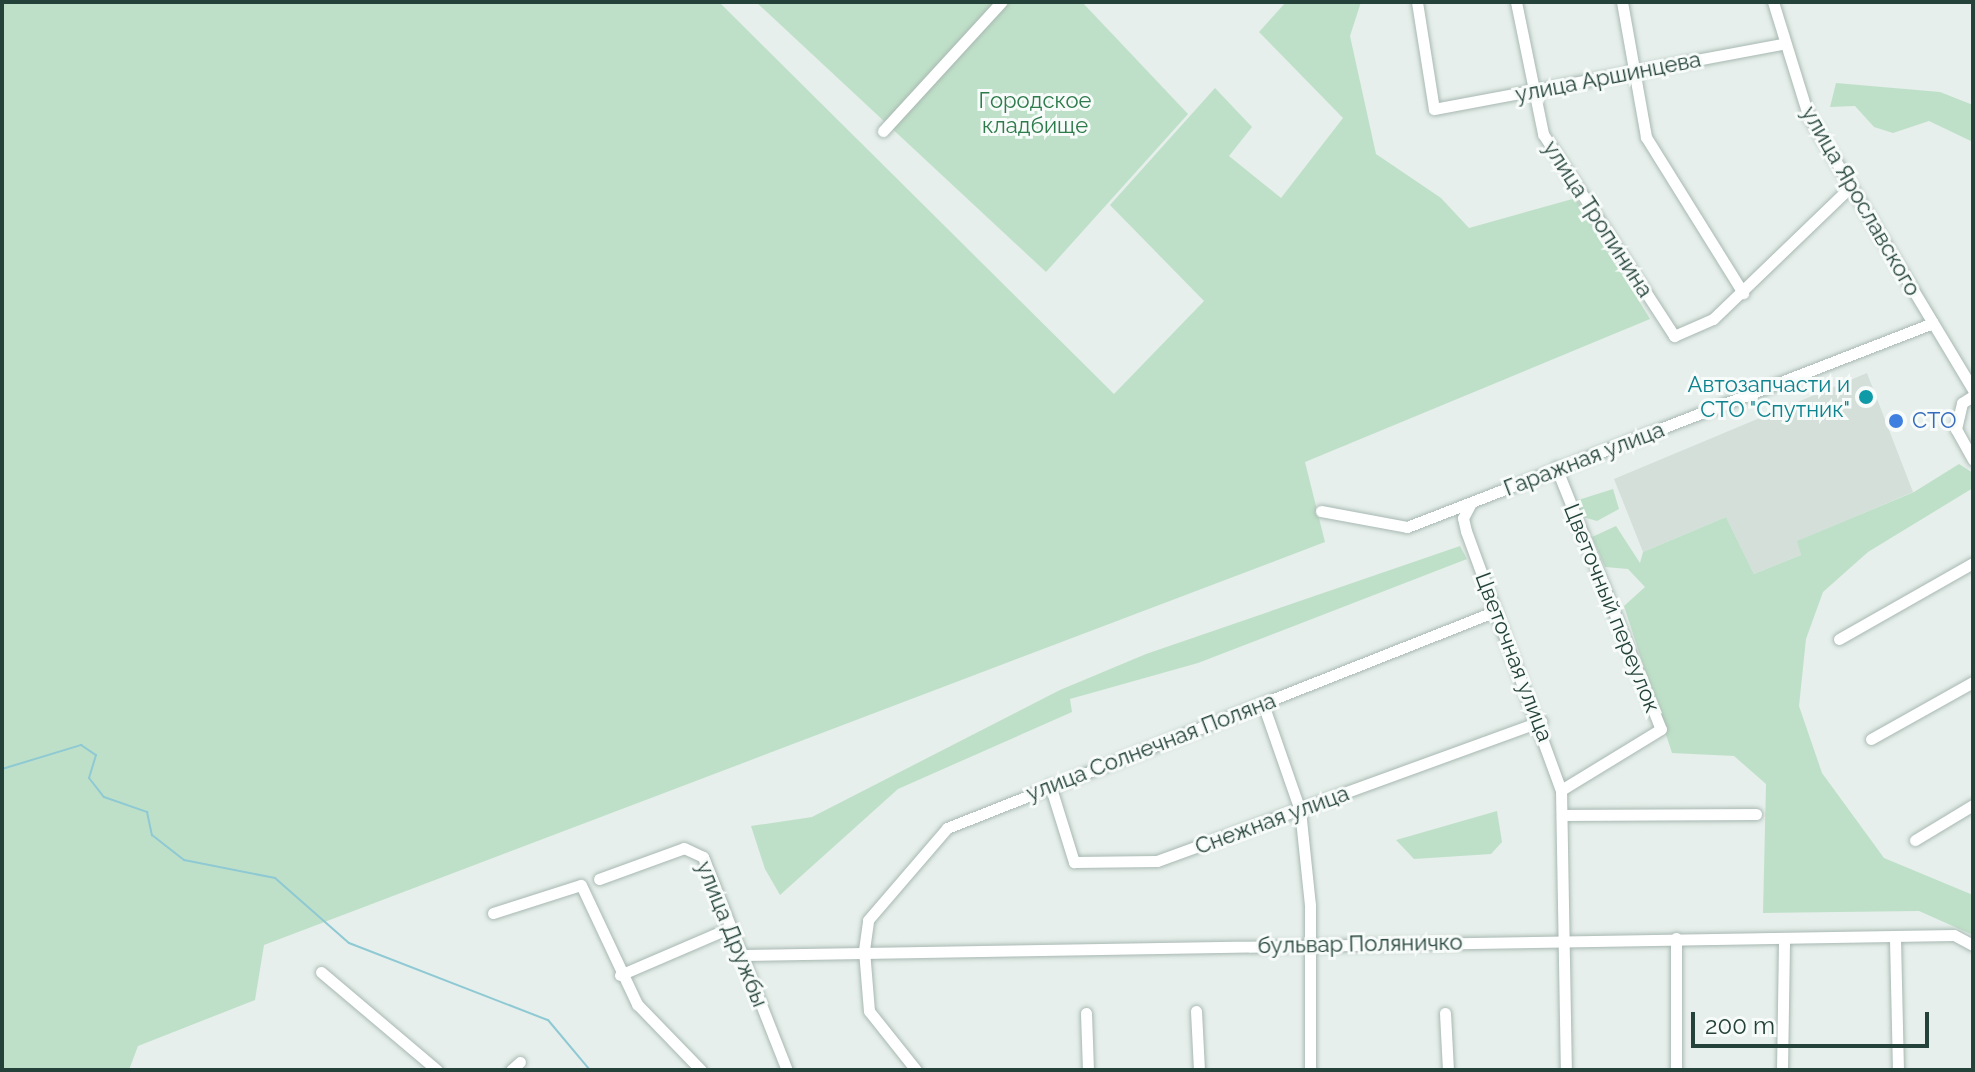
<!DOCTYPE html>
<meta charset="utf-8">
<style>
body{margin:0}
#map{position:relative;width:1975px;height:1072px;overflow:hidden;background:#e6efeb;font-family:Raleway,sans-serif}
div>[style]{position:absolute}
.built>*{inset:0;background:#d4dfda}
.green>*{inset:0;background:#bfe0c8}
.stream>*{height:2px;margin:-1px;padding:0 1px;transform-origin:1px;border-radius:1px;background:#8ec9d4}
.roads{filter:drop-shadow(0 0 2px #a8b8b2) drop-shadow(0 0 2px #a8b8b2)}
.minor>*{height:11px;margin:-5.5px;padding:0 5.5px;transform-origin:5.5px;border-radius:5.5px;background:#fff}
.dots>*{width:22px;height:22px;translate:-50% -50%;box-sizing:border-box;border:4px solid #f7fbf9;border-radius:50%}
span{translate:-50% -50%;white-space:nowrap;text-align:center;line-height:1.15;-webkit-text-stroke:6px #f7fbf9;paint-order:stroke}
.street-label{font-size:22px;color:#24423a}
.park-label{font-size:22px;color:#2d7a4b}
.culture-label{font-size:22px;color:#0d838f}
.right{translate:-100% -50%;text-align:right}
.shop-label{font-size:22px;color:#366cbe}
.left{translate:0 -50%;text-align:left}
.frame{position:absolute;inset:0;border:4px solid #24423a;pointer-events:none}
.scale{position:absolute;left:1691px;top:1012px;width:238px;height:36px;box-sizing:border-box;border:4px solid #24423a;border-top:0;padding-left:10px;font-size:24px;line-height:28px;white-space:nowrap;color:#24423a;-webkit-text-stroke:6px #f7fbf9;paint-order:stroke}
</style>
<div id="map">
<div class="built">
<i style="clip-path:polygon(1867px 373px,1913px 492px,1798px 541px,1801px 555px,1754px 574px,1726px 517px,1643px 552px,1614px 479px)"></i>
</div>
<div class="green">
<i style="clip-path:polygon(2px 2px,719px 2px,1114px 394px,1204px 301px,1110px 205px,1215px 88px,1252px 127px,1229px 156px,1281px 198px,1343px 118px,1259px 32px,1286px 2px,1361px 2px,1350px 36px,1376px 154px,1441px 198px,1469px 228px,1576px 198px,1650px 319px,1305px 462px,1325px 542px,264px 945px,255px 1000px,138px 1046px,129px 1070px,2px 1070px)"></i>
<i style="clip-path:polygon(756px 2px,1082px 2px,1188px 114px,1046px 272px)"></i>
<i style="clip-path:polygon(1836px 83px,1940px 92px,1973px 105px,1973px 142px,1929px 121px,1893px 133px,1874px 127px,1855px 106px,1830px 107px)"></i>
<i style="clip-path:polygon(1959px 464px,1973px 473px,1973px 488px,1868px 552px,1823px 592px,1806px 639px,1799px 706px,1822px 773px,1884px 858px,1973px 895px,1973px 935px,1919px 911px,1763px 913px,1766px 784px,1734px 756px,1672px 753px,1624px 606px,1645px 587px,1628px 569px,1605px 567px,1592px 537px,1616px 526px,1640px 563px,1643px 552px,1726px 517px,1754px 574px,1801px 555px,1797px 541px,1914px 492px)"></i>
<i style="clip-path:polygon(1613px 489px,1619px 509px,1597px 521px,1583px 517px,1575px 501px)"></i>
<i style="clip-path:polygon(1460px 546px,1467px 559px,1198px 663px,1070px 699px,1072px 712px,898px 789px,780px 895px,765px 869px,751px 826px,812px 817px,1060px 690px,1146px 654px)"></i>
<i style="clip-path:polygon(1497px 811px,1502px 842px,1491px 854px,1414px 859px,1396px 840px)"></i>
</div>
<div class="stream">
<i style="left:2px;top:769px;width:83px;rotate:-16.9deg"></i>
<i style="left:81px;top:745px;width:18px;rotate:34deg"></i>
<i style="left:96px;top:755px;width:24px;rotate:107deg"></i>
<i style="left:89px;top:778px;width:24px;rotate:52deg"></i>
<i style="left:104px;top:797px;width:46px;rotate:19.2deg"></i>
<i style="left:147px;top:812px;width:24px;rotate:78deg"></i>
<i style="left:152px;top:835px;width:41px;rotate:38deg"></i>
<i style="left:184px;top:860px;width:93px;rotate:11.2deg"></i>
<i style="left:275px;top:878px;width:98px;rotate:41.3deg"></i>
<i style="left:349px;top:943px;width:213px;rotate:21.2deg"></i>
<i style="left:548px;top:1020px;width:65px;rotate:50deg"></i>
</div>
<div class="roads">
<div class="minor">
<i style="left:1417px;top:2px;width:108px;rotate:81deg"></i>
<i style="left:1434px;top:109px;width:353px;rotate:-10.6deg"></i>
<i style="left:1516px;top:2px;width:135px;rotate:78.4deg"></i>
<i style="left:1543px;top:134px;width:241px;rotate:57deg"></i>
<i style="left:1674px;top:336px;width:43px;rotate:-23.6deg"></i>
<i style="left:1713px;top:319px;width:190px;rotate:-43.9deg"></i>
<i style="left:1622px;top:2px;width:137px;rotate:79.9deg"></i>
<i style="left:1646px;top:137px;width:184px;rotate:58.1deg"></i>
<i style="left:1773px;top:2px;width:118px;rotate:72.8deg"></i>
<i style="left:1808px;top:115px;width:321px;rotate:59deg"></i>
<i style="left:883px;top:131px;width:175px;rotate:-47.5deg"></i>
<i style="left:1973px;top:396px;width:13px;rotate:148deg"></i>
<i style="left:1962px;top:403px;width:27px;rotate:103deg"></i>
<i style="left:1956px;top:429px;width:35px;rotate:61deg"></i>
<i style="left:1556px;top:467px;width:282px;rotate:68.2deg"></i>
<i style="left:1661px;top:729px;width:117px;rotate:148.6deg"></i>
<i style="left:1471px;top:503px;width:17px;rotate:118deg"></i>
<i style="left:1463px;top:518px;width:13px;rotate:77deg"></i>
<i style="left:1466px;top:531px;width:276px;rotate:69.9deg"></i>
<i style="left:1561px;top:790px;width:280px;rotate:89deg"></i>
<i style="left:1321px;top:511px;width:87px;rotate:10.5deg"></i>
<i style="left:1407px;top:527px;width:564px;rotate:-21.2deg"></i>
<i style="left:1839px;top:639px;width:154px;rotate:-29.6deg"></i>
<i style="left:1263px;top:704px;width:112px;rotate:70.8deg"></i>
<i style="left:1300px;top:810px;width:96px;rotate:84deg"></i>
<i style="left:1310px;top:905px;width:165px;rotate:90deg"></i>
<i style="left:1871px;top:739px;width:117px;rotate:-29.2deg"></i>
<i style="left:1050px;top:785px;width:81px;rotate:72.7deg"></i>
<i style="left:1074px;top:862px;width:83px;rotate:-0.7deg"></i>
<i style="left:1157px;top:861px;width:409px;rotate:-20deg"></i>
<i style="left:1563px;top:815px;width:193px;rotate:-0.3deg"></i>
<i style="left:1915px;top:840px;width:68px;rotate:-31.1deg"></i>
<i style="left:599px;top:879px;width:90px;rotate:-20deg"></i>
<i style="left:684px;top:848px;width:21px;rotate:25deg"></i>
<i style="left:703px;top:857px;width:229px;rotate:68.5deg"></i>
<i style="left:493px;top:913px;width:92px;rotate:-17.7deg"></i>
<i style="left:581px;top:885px;width:132px;rotate:64.8deg"></i>
<i style="left:637px;top:1004px;width:92px;rotate:45.9deg"></i>
<i style="left:1676px;top:938px;width:132px;rotate:90deg"></i>
<i style="left:1895px;top:939px;width:131px;rotate:88.7deg"></i>
<i style="left:744px;top:955px;width:1210px;rotate:-0.95deg"></i>
<i style="left:1954px;top:935px;width:21px;rotate:28deg"></i>
<i style="left:321px;top:972px;width:152px;rotate:40.2deg"></i>
<i style="left:620px;top:975px;width:119px;rotate:-23.3deg"></i>
<i style="left:1196px;top:1011px;width:59px;rotate:87.1deg"></i>
<i style="left:1086px;top:1013px;width:57px;rotate:88deg"></i>
<i style="left:1445px;top:1013px;width:57px;rotate:87deg"></i>
<i style="left:511px;top:1070px;width:12px;rotate:-42deg"></i>
<i style="left:916px;top:1070px;width:75px;rotate:-128.5deg"></i>
<i style="left:869px;top:1011px;width:61px;rotate:-94.7deg"></i>
<i style="left:864px;top:950px;width:30px;rotate:-82deg"></i>
<i style="left:868px;top:920px;width:121px;rotate:-49.3deg"></i>
<i style="left:947px;top:828px;width:590px;rotate:-21.57deg"></i>
<i style="left:1782px;top:1070px;width:132px;rotate:-89.1deg"></i>
</div>
</div>
<div class="dots">
<i style="left:1866px;top:397px;background:#0f9aa8"></i>
<i style="left:1896px;top:421px;background:#3f7fe0"></i>
</div>
<div class="street-label">
<span style="left:1608px;top:77px;rotate:-11deg">улица Аршинцева</span>
<span style="left:1861px;top:201px;rotate:60deg">улица Ярославского</span>
<span style="left:1598px;top:219px;rotate:57deg">улица Тропинина</span>
<span style="left:1584px;top:459px;rotate:-21deg">Гаражная улица</span>
<span style="left:1612px;top:608px;rotate:68deg">Цветочный переулок</span>
<span style="left:1514px;top:657px;rotate:69deg">Цветочная улица</span>
<span style="left:1151px;top:747px;rotate:-21deg">улица Солнечная Поляна</span>
<span style="left:1272px;top:820px;rotate:-20deg">Снежная улица</span>
<span style="left:732px;top:934px;rotate:68deg">улица Дружбы</span>
<span style="left:1360px;top:944px;rotate:-1deg">бульвар Поляничко</span>
</div>
<div class="park-label">
<span style="left:1035px;top:113px">Городское<br>кладбище</span>
</div>
<div class="culture-label">
<span class="right" style="left:1850px;top:397px">Автозапчасти и<br>СТО "Спутник"</span>
</div>
<div class="shop-label">
<span class="left" style="left:1912px;top:421px">СТО</span>
</div>
<div class="frame"></div>
<div class="scale">200 m</div>
</div>
